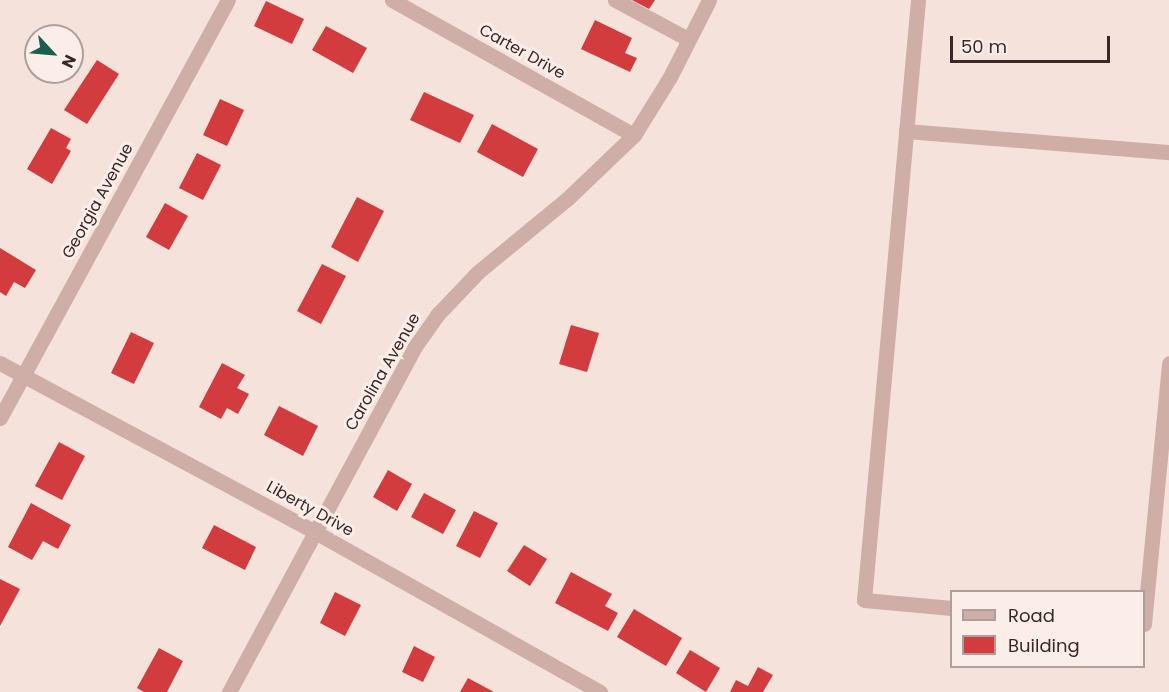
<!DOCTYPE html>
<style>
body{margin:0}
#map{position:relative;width:1169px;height:692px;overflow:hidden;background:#f4e2db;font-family:Poppins,sans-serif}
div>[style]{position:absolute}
.building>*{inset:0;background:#d23c3e}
.minor>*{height:15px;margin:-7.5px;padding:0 7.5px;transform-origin:7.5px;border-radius:7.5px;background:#ceaea6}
span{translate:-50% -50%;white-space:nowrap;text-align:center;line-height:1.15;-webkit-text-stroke:6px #fbeee8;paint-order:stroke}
.street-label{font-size:16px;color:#392827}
.legend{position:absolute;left:950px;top:590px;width:195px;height:78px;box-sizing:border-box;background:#fbeee8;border:2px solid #ad9f9b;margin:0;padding:8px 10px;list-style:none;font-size:18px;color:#392827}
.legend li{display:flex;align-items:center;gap:12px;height:30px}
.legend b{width:30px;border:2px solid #ad9f9b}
.north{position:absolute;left:24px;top:24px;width:60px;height:60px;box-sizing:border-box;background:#fbeee8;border:2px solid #ad9f9b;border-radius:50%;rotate:116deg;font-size:16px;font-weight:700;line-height:24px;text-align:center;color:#392827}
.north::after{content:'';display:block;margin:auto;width:21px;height:27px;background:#195f51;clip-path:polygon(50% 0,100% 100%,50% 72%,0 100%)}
.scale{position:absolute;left:950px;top:36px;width:160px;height:27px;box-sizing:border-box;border:3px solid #392827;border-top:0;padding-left:8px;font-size:18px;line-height:21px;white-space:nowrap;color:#392827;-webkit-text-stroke:4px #fbeee8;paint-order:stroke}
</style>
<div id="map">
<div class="building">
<i style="clip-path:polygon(632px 0,655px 0,649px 9px)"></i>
<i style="clip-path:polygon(266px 1px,304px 19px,292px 44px,254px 26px)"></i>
<i style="clip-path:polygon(595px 20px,632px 38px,625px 53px,637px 58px,630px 72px,581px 49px)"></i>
<i style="clip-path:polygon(326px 26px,367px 48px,353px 73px,312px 50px)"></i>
<i style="clip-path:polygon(97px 60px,119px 74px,87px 124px,64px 110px)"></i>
<i style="clip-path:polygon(424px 92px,474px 115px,460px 143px,410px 120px)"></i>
<i style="clip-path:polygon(220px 99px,244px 110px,227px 146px,203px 135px)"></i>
<i style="clip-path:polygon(492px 124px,538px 149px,523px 177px,477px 152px)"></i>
<i style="clip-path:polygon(51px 128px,71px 139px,66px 148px,71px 151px,52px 184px,27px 169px)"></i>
<i style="clip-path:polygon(197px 153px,221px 165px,203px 200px,179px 188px)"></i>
<i style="clip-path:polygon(357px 197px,384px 211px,358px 262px,331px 247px)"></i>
<i style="clip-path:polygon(165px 203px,188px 216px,169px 250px,146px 237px)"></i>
<i style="clip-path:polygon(0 248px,36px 270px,25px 288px,14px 282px,6px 296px,0 292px)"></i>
<i style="clip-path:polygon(322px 264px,346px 276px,321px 324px,297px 311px)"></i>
<i style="clip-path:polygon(571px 325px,599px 333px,587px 372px,559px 364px)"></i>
<i style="clip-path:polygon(131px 332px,154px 343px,134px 384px,111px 373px)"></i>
<i style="clip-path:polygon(222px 363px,245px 375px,237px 388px,249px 394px,238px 414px,227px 408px,221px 419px,199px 407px)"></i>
<i style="clip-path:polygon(279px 406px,318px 426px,303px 456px,264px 435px)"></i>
<i style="clip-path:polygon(59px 442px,85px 456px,62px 500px,35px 486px)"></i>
<i style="clip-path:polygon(388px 470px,412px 484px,397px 511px,373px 497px)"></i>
<i style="clip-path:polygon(424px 493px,456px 510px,443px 534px,411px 517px)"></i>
<i style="clip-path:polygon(31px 503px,71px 525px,58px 549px,43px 541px,32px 560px,8px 547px)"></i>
<i style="clip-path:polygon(474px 511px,498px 523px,480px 558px,456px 546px)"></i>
<i style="clip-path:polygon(214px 525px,256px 547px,245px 570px,202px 548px)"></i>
<i style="clip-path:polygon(524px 545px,547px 559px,530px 586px,507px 571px)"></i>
<i style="clip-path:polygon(571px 572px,612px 594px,605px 606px,618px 613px,608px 631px,555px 603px)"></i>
<i style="clip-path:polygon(0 579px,20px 589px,0 626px)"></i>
<i style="clip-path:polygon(335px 592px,361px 605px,345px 636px,320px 623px)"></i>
<i style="clip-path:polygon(634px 609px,682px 638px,666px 666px,617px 637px)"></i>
<i style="clip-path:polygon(414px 646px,435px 657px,423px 682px,402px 672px)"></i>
<i style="clip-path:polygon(159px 648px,183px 661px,167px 692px,144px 692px,137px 688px)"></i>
<i style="clip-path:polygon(690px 650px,720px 668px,706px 692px,676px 673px)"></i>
<i style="clip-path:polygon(758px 667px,773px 675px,763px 692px,730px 692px,736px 680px,748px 686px)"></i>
<i style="clip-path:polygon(468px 678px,494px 692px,460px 692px)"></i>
</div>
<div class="minor">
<i style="left:392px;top:0;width:277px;rotate:29.2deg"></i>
<i style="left:615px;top:0;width:83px;rotate:28.1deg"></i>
<i style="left:918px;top:0;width:602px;rotate:95.14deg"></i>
<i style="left:864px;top:600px;width:88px;rotate:5.2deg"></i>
<i style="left:906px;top:131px;width:264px;rotate:4.6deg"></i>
<i style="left:0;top:363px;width:357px;rotate:28.2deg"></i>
<i style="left:315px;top:532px;width:327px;rotate:29.3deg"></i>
<i style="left:0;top:418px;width:476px;rotate:-61.4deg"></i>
<i style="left:1144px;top:624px;width:262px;rotate:-84.5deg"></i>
<i style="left:229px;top:692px;width:391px;rotate:-61.7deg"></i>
<i style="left:414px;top:348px;width:42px;rotate:-54.8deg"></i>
<i style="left:438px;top:314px;width:58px;rotate:-46.4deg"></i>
<i style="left:478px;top:272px;width:115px;rotate:-39.4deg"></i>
<i style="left:567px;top:199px;width:93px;rotate:-43.7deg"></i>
<i style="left:634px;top:135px;width:68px;rotate:-58.2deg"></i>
<i style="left:670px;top:77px;width:86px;rotate:-63.1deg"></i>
</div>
<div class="street-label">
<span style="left:522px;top:52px;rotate:29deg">Carter Drive</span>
<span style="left:98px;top:201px;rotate:-61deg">Georgia Avenue</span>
<span style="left:383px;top:372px;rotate:-60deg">Carolina Avenue</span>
<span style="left:310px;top:509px;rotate:29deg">Liberty Drive</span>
</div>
<ul class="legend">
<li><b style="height:8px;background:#ceaea6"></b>Road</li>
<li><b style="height:16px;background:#d23c3e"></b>Building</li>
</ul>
<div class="north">N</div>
<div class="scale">50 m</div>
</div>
